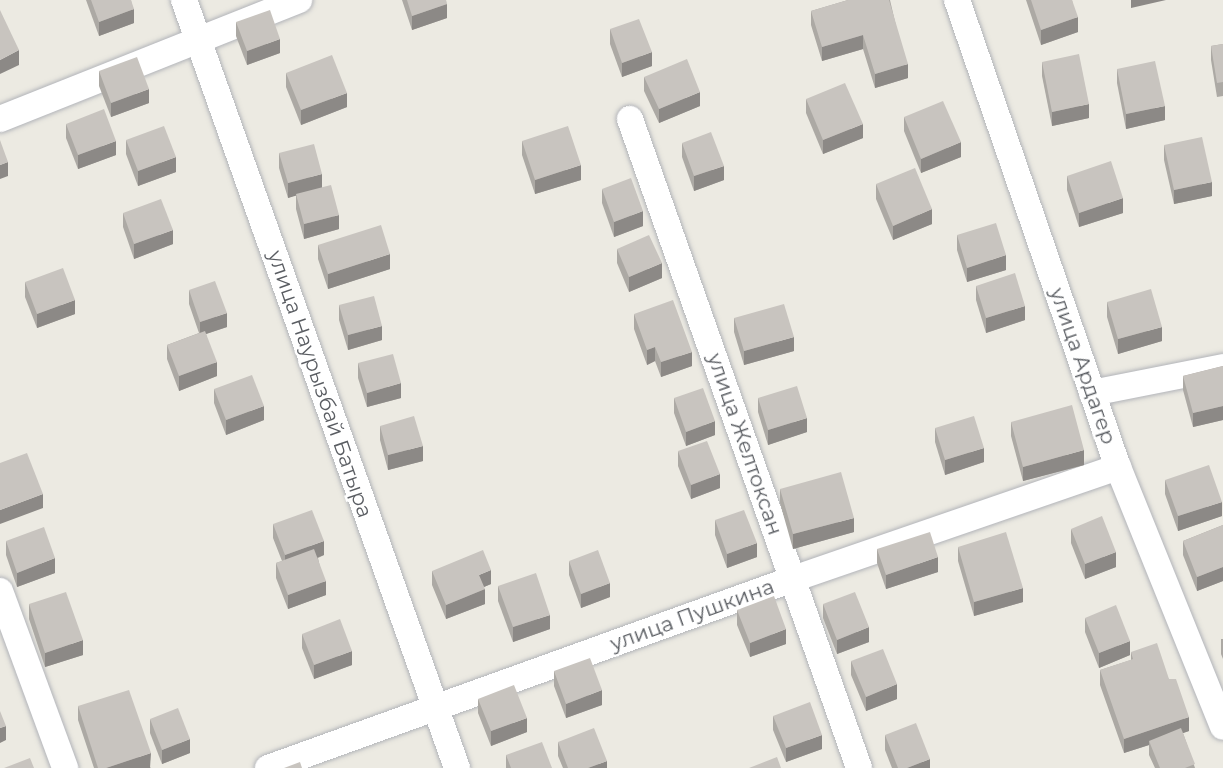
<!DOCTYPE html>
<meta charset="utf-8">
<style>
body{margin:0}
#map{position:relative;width:1223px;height:768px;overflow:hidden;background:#eceae2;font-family:Montserrat,sans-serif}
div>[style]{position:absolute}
.roads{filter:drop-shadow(0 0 2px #b2b4b9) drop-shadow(0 0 2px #b2b4b9)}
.minor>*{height:26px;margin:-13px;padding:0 13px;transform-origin:13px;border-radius:13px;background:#fff}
.wall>*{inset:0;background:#aca9a4}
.shaded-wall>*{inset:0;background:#8c8986}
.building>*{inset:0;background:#c8c4bf}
span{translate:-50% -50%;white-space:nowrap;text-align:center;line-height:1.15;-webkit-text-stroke:5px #fff;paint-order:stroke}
.street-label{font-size:21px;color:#5a5d62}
</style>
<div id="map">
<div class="roads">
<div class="minor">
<i style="left:184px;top:0;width:815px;rotate:70.43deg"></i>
<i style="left:957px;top:0;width:494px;rotate:71deg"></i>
<i style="left:1118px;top:467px;width:280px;rotate:68deg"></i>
<i style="left:0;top:119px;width:322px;rotate:-21.7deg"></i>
<i style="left:630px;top:119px;width:688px;rotate:70.56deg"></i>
<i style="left:1092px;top:393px;width:134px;rotate:-11.2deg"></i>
<i style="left:0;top:591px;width:189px;rotate:69.8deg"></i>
<i style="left:268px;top:768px;width:558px;rotate:-19.8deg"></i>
<i style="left:793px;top:579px;width:344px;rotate:-19deg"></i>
</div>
</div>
<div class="wall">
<i style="clip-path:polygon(86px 0,131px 0,134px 23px,99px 36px)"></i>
<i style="clip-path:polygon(402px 0,446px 0,447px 18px,412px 30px)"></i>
<i style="clip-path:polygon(848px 0,891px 0,890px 0,908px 78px,875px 88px,863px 49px,822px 61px,811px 25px,811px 11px)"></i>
<i style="clip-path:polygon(1026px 0,1072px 0,1078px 32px,1041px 45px)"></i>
<i style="clip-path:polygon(236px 22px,280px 53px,247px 65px,236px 36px)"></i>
<i style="clip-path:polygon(610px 29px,652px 66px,622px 77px,610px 44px)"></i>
<i style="clip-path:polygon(1223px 44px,1223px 96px,1217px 97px,1211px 60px,1211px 46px)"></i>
<i style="clip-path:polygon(1042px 62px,1089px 118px,1052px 126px,1042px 76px)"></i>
<i style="clip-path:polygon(1117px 69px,1165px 120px,1126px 129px,1117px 83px)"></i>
<i style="clip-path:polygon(99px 71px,149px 103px,111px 117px,99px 86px)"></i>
<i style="clip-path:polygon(286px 73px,347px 107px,301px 125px,286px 87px)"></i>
<i style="clip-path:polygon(644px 77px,700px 106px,659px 123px,644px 91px)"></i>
<i style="clip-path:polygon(806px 99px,863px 138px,823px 154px,806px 113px)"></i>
<i style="clip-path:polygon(904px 117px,961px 157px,921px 173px,904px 131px)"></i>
<i style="clip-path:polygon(66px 124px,116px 155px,78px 169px,66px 138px)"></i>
<i style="clip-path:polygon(126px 140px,176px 172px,138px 186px,126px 154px)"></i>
<i style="clip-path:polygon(522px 141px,581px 180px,535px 194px,522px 155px)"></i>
<i style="clip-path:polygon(682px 143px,724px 180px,694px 191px,682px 157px)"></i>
<i style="clip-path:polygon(1164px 145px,1212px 196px,1174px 204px,1164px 160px)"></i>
<i style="clip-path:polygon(279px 153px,322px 187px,339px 229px,304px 239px,296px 209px,296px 195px,288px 198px,279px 168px)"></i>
<i style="clip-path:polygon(1067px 176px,1123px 213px,1079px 227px,1067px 190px)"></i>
<i style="clip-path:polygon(876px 184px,932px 224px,893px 240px,876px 199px)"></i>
<i style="clip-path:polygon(602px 189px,643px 226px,614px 237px,602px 203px)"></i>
<i style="clip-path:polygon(123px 213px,173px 244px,134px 259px,123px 227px)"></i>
<i style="clip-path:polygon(957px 235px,1006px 270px,967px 282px,957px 250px)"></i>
<i style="clip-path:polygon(318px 245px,390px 269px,328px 289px,318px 259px)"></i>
<i style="clip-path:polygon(617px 249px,662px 278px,629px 292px,617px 263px)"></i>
<i style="clip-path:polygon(25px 282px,75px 314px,37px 328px,25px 297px)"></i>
<i style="clip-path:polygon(976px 286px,1025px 320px,986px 333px,976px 300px)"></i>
<i style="clip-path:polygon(189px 290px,227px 327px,206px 334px,217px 376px,179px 391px,167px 359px,167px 345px,199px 333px,189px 304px)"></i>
<i style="clip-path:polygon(1107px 302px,1162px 341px,1118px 354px,1107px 317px)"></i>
<i style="clip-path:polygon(339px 305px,382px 340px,348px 350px,339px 320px)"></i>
<i style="clip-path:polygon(634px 314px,692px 366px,661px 377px,655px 361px,647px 365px,634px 329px)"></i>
<i style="clip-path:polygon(734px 318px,794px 351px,744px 365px,734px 332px)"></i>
<i style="clip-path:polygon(358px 363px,401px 398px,367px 407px,358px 378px)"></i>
<i style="clip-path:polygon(1223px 366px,1223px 420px,1193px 427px,1183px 390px,1183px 376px)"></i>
<i style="clip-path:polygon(214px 389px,264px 420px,226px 435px,214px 403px)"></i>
<i style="clip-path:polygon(674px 398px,715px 435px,686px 446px,674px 413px)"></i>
<i style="clip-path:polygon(758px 398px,807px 432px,768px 445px,758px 412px)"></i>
<i style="clip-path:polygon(1011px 422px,1084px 465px,1023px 481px,1011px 436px)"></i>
<i style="clip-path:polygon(380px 426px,423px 461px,388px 470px,380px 440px)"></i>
<i style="clip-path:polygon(935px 428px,984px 462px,945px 475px,935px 442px)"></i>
<i style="clip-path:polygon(678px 451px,720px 488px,691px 499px,678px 466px)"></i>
<i style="clip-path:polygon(1165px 480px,1222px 516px,1178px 531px,1165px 494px)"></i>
<i style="clip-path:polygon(780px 489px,854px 532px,793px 549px,780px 503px)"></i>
<i style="clip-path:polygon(715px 520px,757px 557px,727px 568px,715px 535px)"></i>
<i style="clip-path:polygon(273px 524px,324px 555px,318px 558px,326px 595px,288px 609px,276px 578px,276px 563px,282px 561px,273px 538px)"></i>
<i style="clip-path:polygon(1223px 525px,1223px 581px,1197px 591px,1183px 555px,1183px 541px)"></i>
<i style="clip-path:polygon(1071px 529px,1116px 567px,1085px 579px,1071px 543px)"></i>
<i style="clip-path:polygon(6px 541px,55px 573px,17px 587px,6px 555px)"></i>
<i style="clip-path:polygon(958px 547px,1023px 602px,974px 616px,958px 561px)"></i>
<i style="clip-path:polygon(877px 549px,938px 572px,886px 589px,877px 563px)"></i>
<i style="clip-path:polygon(569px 561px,610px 597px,581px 608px,569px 575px)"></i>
<i style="clip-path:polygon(432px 571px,491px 584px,484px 587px,485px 604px,446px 619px,432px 585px)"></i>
<i style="clip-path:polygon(498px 586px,550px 629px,513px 642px,498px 601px)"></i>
<i style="clip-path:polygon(29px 604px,83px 655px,45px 667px,29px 619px)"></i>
<i style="clip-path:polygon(823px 604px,869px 642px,837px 654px,823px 618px)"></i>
<i style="clip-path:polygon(737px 610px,786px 644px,750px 657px,737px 625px)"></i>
<i style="clip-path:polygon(1085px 618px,1130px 655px,1099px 668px,1085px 632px)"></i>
<i style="clip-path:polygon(302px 634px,352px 665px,314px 679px,302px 648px)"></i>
<i style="clip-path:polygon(1221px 639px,1223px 639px,1223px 659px,1221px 654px)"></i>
<i style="clip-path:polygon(1131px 652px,1169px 679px,1189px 731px,1183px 733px,1195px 768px,1155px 768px,1149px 755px,1149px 745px,1124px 753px,1100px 685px,1100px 670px,1131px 660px)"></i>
<i style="clip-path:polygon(851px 661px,897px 699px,866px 711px,851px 675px)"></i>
<i style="clip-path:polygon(554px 671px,602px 705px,566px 718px,554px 686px)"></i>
<i style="clip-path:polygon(478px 699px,527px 732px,491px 746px,478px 713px)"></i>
<i style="clip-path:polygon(78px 706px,151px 768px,94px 768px,78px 720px)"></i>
<i style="clip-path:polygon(773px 716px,822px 749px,786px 762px,773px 730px)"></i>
<i style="clip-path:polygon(150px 719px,190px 753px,162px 764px,150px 733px)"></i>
<i style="clip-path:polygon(885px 735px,930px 768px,892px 768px,885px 750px)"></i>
<i style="clip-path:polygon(558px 742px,607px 768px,563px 768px,558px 756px)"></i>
<i style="clip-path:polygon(506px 755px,552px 768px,506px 768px)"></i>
</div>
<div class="shaded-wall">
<i style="clip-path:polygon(1131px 0,1166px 0,1131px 8px)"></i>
<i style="clip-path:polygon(447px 4px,447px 18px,412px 30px,412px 16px)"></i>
<i style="clip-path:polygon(134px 9px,134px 23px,99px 36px,99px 22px)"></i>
<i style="clip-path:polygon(1078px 17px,1078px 32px,1041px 45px,1041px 30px)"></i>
<i style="clip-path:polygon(863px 35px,863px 49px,822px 61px,822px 47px)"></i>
<i style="clip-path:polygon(280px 39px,280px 53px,247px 65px,247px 51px)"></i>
<i style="clip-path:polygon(19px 50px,19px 65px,0 74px,0 60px)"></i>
<i style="clip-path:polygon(652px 52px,652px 66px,622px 77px,622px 63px)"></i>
<i style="clip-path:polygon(908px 64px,908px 78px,875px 88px,875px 74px)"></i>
<i style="clip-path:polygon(149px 89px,149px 103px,111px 117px,111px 103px)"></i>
<i style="clip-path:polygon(700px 92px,700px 106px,659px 123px,659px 109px)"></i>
<i style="clip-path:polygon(347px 93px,347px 107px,301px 125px,301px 110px)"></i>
<i style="clip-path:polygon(1089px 104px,1089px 118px,1052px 126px,1052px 112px)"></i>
<i style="clip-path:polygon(1165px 106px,1165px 120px,1126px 129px,1126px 114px)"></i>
<i style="clip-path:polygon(863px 124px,863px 138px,823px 154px,823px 140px)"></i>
<i style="clip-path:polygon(116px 141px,116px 155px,78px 169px,78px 155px)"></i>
<i style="clip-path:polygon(961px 142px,961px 157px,921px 173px,921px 159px)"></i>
<i style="clip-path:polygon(176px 157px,176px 172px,138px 186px,138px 171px)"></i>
<i style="clip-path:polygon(8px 162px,8px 176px,0 179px,0 165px)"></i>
<i style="clip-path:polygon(581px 165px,581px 180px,535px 194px,535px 180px)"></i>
<i style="clip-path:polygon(724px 166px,724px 180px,694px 191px,694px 176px)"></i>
<i style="clip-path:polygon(322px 174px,322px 188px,288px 198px,288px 183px)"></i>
<i style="clip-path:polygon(1212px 182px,1212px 196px,1174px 204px,1174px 190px)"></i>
<i style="clip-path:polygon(1123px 198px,1123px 213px,1079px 227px,1079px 213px)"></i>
<i style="clip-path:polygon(932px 209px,932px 224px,893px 240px,893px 226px)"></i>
<i style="clip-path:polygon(643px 211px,643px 226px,614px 237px,614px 222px)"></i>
<i style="clip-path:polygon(339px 215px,339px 229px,304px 239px,304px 224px)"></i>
<i style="clip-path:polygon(173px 230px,173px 244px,134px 259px,134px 244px)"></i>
<i style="clip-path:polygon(390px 254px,390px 269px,328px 289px,328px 274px)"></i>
<i style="clip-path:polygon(1006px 255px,1006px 270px,967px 282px,967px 268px)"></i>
<i style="clip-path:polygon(662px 263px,662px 278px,629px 292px,629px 277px)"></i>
<i style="clip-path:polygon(75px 300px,75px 314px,37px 328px,37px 314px)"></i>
<i style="clip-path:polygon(1025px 306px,1025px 320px,986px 333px,986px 318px)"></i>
<i style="clip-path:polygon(227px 313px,227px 327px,200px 336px,200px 322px)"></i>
<i style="clip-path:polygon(382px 326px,382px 340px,348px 350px,348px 335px)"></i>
<i style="clip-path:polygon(1162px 327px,1162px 341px,1118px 354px,1118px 339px)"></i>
<i style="clip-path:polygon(794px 337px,794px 351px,744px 365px,744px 351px)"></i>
<i style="clip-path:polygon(655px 347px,655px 361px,647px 365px,647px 350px)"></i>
<i style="clip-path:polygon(692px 352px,692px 366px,661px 377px,661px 362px)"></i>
<i style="clip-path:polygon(217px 362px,217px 376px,179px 391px,179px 376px)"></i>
<i style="clip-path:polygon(401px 383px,401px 398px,367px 407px,367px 393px)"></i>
<i style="clip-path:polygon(264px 406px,264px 420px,226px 435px,226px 420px)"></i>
<i style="clip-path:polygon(1223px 406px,1223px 420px,1193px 427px,1193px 413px)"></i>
<i style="clip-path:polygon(807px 418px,807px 432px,768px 445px,768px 430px)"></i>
<i style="clip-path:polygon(715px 421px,715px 435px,686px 446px,686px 432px)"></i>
<i style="clip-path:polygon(423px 446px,423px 461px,388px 470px,388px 455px)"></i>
<i style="clip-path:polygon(984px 448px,984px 462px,945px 475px,945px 460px)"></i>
<i style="clip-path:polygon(1084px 450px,1084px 465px,1023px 481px,1023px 467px)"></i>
<i style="clip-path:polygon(720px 474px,720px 488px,691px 499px,691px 485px)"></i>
<i style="clip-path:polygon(43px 494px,43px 508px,0 524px,0 510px)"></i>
<i style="clip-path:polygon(1222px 502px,1222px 516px,1178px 531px,1178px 516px)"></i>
<i style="clip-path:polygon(854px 518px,854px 532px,793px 549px,793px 534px)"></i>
<i style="clip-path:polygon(324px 541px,324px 555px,285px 570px,285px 555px)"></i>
<i style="clip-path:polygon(757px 543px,757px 557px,727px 568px,727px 554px)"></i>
<i style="clip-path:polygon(1116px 552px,1116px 567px,1085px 579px,1085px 564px)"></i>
<i style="clip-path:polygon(938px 557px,938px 572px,886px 589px,886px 575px)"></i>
<i style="clip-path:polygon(55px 558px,55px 573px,17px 587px,17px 573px)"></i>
<i style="clip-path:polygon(1223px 567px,1223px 581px,1197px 591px,1197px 577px)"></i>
<i style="clip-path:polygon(491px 570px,491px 584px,479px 589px,479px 575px)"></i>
<i style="clip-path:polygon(326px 581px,326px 595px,288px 609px,288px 595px)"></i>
<i style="clip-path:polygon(610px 583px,610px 597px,581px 608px,581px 594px)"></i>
<i style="clip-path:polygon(1023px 588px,1023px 602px,974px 616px,974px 602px)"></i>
<i style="clip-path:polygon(485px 589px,485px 604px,446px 619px,446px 605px)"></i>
<i style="clip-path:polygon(550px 615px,550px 629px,513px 642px,513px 627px)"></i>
<i style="clip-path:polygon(869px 627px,869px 642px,837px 654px,837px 640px)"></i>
<i style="clip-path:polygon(786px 629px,786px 644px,750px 657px,750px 643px)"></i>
<i style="clip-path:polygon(83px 640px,83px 655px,45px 667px,45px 653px)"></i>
<i style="clip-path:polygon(1130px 641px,1130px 655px,1099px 668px,1099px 653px)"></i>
<i style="clip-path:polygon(352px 651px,352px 665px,314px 679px,314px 665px)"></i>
<i style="clip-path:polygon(897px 684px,897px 699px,866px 711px,866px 697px)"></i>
<i style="clip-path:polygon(602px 690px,602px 705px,566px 718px,566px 704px)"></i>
<i style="clip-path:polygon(1189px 717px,1189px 731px,1151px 744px,1149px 741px,1149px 745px,1124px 753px,1124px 739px)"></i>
<i style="clip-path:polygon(527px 718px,527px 732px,491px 746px,491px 731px)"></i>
<i style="clip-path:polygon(6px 726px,6px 740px,0 743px,0 728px)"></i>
<i style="clip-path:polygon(822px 735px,822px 749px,786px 762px,786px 748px)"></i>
<i style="clip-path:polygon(190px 739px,190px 753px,162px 764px,162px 750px)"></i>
<i style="clip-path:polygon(151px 753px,150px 768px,106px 768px)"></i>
<i style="clip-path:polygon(930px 759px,930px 768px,907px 768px)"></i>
<i style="clip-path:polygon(607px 761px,607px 768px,588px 768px)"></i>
</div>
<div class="building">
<i style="clip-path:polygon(91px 0,131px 0,134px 9px,99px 22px)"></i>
<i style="clip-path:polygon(407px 0,446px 0,447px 4px,412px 16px)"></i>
<i style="clip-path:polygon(848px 0,889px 0,908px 64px,875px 74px,863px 35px,822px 47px,811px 11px)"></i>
<i style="clip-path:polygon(1031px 0,1072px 0,1078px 17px,1041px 30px)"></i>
<i style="clip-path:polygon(0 10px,19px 50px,0 60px)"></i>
<i style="clip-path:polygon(270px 10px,280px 39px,247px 51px,236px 22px)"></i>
<i style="clip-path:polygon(639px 19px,652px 52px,622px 63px,610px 29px)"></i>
<i style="clip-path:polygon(1223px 44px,1223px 82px,1217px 83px,1211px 46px)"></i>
<i style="clip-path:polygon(1079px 54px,1089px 104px,1052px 112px,1042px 62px)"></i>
<i style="clip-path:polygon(332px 55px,347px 93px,301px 110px,286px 73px)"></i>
<i style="clip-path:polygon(137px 57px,149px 89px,111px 103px,99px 71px)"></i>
<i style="clip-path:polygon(687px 59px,700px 92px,659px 109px,644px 77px)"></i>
<i style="clip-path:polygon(1155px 61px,1165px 106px,1126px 114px,1117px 69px)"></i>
<i style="clip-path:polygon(845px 83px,863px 124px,823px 140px,806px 99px)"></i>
<i style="clip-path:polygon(943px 101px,961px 142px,921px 159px,904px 117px)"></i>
<i style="clip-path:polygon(104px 109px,116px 141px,78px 155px,66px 124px)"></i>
<i style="clip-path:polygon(164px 126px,176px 157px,138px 171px,126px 140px)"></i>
<i style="clip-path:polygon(568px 126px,581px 165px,535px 180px,522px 141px)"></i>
<i style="clip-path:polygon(711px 132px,724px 166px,694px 176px,682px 143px)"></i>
<i style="clip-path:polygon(1202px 137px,1212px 182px,1174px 190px,1164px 145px)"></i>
<i style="clip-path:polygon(0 140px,8px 162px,0 165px)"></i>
<i style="clip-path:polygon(314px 144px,322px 174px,288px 183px,279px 153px)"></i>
<i style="clip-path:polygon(1111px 161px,1123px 198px,1079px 213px,1067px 176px)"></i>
<i style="clip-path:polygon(915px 168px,932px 209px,893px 226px,876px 184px)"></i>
<i style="clip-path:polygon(631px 178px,643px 211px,614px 222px,602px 189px)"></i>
<i style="clip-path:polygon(331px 185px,339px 215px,304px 224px,296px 194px)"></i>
<i style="clip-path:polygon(161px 199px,173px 230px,134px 244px,123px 213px)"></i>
<i style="clip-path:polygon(996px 223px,1006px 255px,967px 268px,957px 235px)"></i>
<i style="clip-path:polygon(381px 225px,390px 254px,328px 274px,318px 245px)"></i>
<i style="clip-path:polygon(649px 235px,662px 263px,629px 277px,617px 249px)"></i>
<i style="clip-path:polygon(63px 268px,75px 300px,37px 314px,25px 282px)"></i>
<i style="clip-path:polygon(1015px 273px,1025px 306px,986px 318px,976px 286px)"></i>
<i style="clip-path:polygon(215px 281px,227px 313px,200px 322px,189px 290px)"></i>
<i style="clip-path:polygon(1151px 289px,1162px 327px,1118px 339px,1107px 302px)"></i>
<i style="clip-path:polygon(374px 296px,382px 326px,348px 335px,339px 305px)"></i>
<i style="clip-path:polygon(673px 300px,692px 352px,661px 362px,655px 347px,647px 350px,634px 314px)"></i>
<i style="clip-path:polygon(784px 304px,794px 337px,744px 351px,734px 318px)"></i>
<i style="clip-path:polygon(205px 331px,217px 362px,179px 376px,167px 345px)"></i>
<i style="clip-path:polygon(393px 354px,401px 383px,367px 393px,358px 363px)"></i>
<i style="clip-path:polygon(1223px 366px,1223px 406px,1193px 413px,1183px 376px)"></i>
<i style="clip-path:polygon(252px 375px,264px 406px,226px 420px,214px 389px)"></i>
<i style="clip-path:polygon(797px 386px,807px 418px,768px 430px,758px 398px)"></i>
<i style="clip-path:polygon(703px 388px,715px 421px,686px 432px,674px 398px)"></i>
<i style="clip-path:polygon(1072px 405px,1084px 450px,1023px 467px,1011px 422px)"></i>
<i style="clip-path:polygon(414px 416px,423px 446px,388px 455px,380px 426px)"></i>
<i style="clip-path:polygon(974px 416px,984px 448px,945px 460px,935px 428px)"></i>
<i style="clip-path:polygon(707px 441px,720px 474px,691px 485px,678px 451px)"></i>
<i style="clip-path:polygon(27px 453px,43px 494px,0 510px,0 463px)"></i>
<i style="clip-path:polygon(1209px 465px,1222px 502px,1178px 516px,1165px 480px)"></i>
<i style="clip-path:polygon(841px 472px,854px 518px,793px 534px,780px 489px)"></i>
<i style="clip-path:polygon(312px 510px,324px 541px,285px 555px,273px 524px)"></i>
<i style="clip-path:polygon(744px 510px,757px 543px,727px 554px,715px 520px)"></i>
<i style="clip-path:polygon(1102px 516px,1116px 552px,1085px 564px,1071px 529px)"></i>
<i style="clip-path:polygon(1223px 525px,1223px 567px,1197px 577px,1183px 541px)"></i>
<i style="clip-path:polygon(44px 527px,55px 558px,17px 573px,6px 541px)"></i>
<i style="clip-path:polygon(930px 532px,938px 557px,886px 575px,877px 549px)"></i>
<i style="clip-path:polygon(1006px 532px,1023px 588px,974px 602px,958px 547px)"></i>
<i style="clip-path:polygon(314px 549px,326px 581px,288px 595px,276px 563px)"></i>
<i style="clip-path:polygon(483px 550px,491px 570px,479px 575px,485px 589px,446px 605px,432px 571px)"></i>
<i style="clip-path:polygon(598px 550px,610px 583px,581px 594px,569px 561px)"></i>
<i style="clip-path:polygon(536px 573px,550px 615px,513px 627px,498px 586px)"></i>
<i style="clip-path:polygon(66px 592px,83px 640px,45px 653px,29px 604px)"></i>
<i style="clip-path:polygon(855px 592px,869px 627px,837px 640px,823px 604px)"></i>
<i style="clip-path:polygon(774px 596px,786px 629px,750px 643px,737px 610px)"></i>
<i style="clip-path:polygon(1116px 605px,1130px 641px,1099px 653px,1085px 618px)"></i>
<i style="clip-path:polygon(340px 619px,352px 651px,314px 665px,302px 634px)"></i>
<i style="clip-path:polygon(1157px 643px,1169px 679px,1176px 679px,1189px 717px,1124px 739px,1100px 670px,1133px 659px,1131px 652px)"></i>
<i style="clip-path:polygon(883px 649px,897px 684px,866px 697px,851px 661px)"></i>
<i style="clip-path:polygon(590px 658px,602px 690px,566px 704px,554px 671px)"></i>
<i style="clip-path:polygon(514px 685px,527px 718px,491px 731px,478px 699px)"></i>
<i style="clip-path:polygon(129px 690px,151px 753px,106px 768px,98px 768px,78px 706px)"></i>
<i style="clip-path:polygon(810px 702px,822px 735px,786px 748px,773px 716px)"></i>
<i style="clip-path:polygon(178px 708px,190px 739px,162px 750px,150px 719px)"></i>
<i style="clip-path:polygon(0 711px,6px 726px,0 728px)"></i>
<i style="clip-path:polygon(916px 723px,930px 759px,907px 768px,898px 768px,885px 735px)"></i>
<i style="clip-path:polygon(594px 728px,607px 761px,588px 768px,568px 768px,558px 742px)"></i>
<i style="clip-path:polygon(1181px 728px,1195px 764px,1185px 768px,1160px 768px,1149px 741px)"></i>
<i style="clip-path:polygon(542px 742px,552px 768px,511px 768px,506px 755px)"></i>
<i style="clip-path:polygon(777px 757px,781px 768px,749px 768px)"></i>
<i style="clip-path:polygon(30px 758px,34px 768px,4px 768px)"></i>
<i style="clip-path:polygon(300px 762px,302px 768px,284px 768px)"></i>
</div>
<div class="street-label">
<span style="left:1083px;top:366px;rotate:71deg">улица Ардагер</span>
<span style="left:320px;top:384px;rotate:71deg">улица Наурызбай Батыра</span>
<span style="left:745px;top:444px;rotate:71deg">улица Желтоксан</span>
<span style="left:692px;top:615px;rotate:-20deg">улица Пушкина</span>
</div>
</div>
